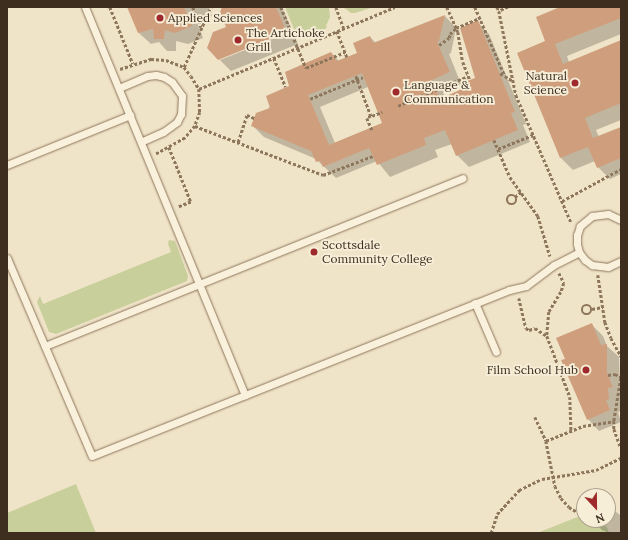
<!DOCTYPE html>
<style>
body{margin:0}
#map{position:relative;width:628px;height:540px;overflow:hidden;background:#f0e4c8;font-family:Lora,serif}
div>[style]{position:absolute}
.green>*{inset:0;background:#c9cf9b}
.shadow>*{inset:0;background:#0003}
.building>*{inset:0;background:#cf9f7d}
.path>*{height:2.5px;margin-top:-1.25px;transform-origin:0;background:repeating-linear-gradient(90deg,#8d765c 0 3px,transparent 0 5px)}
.path>.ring{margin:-1.25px;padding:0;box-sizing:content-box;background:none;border:2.5px solid #8d765c;border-radius:50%}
.roads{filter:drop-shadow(0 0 1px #8d765c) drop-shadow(0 0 1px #8d765c)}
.service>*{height:7px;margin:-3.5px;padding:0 3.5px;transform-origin:3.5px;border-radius:3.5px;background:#faf1dc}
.dots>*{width:11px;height:11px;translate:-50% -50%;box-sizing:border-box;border:2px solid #f7eed8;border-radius:50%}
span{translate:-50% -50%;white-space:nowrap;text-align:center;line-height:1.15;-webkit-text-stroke:3.5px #f7eed8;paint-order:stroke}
.poi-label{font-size:12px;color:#3d2e20}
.left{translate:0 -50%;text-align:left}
.right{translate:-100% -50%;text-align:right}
.frame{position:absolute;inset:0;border:8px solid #3d2e20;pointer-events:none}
.north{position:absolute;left:576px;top:488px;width:40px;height:40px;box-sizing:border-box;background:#f7eed8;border:1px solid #ada18e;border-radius:50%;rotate:158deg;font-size:11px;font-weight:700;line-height:16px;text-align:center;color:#3d2e20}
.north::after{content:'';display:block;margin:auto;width:14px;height:18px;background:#9e2a2b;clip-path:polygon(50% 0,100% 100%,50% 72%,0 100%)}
</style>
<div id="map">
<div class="green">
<i style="clip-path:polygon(285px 7px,329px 7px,330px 17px,326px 26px,327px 28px,298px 39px)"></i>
<i style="clip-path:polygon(343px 7px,374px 7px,355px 13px,351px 13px)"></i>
<i style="clip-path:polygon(169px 240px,175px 241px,188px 276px,187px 281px,56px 334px,49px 332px,37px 302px,40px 296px,43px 304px,171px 252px,168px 244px)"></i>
<i style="clip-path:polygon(76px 484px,96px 533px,7px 533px,7px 513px)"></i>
<i style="clip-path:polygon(580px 516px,584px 518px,584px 520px,589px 520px,607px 527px,609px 533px,537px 533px)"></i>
</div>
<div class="shadow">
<i style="clip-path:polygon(129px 7px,209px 7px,212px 16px,197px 22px,203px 38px,188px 44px,176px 41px,176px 51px,167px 51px,159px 42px,151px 44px,139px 33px)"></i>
<i style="clip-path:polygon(236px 7px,282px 7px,298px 44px,231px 71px,220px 60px,292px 31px,291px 29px,219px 58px,228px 28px)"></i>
<i style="clip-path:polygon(563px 7px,621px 7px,621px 34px,567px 56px,569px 62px,621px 41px,621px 120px,596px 130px,599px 137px,621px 128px,621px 174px,610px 179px,598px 167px,595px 161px,573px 170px,561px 158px,518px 53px,547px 42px)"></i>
<i style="clip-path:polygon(evenodd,445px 16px,456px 28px,451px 53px,449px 54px,461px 84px,443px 92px,445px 98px,466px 89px,477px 78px,477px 22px,489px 34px,526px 124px,523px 125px,530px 142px,469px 167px,457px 155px,452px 144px,435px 150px,438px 157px,390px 177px,377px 161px,336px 178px,316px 159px,264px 137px,252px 125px,290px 86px,331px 53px,339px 61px,358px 53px,370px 37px,376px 43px,445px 16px,368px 87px,383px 123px,335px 143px,320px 107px,368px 87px)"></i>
<i style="clip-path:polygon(591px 324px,603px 336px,607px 346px,619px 357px,621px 411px,618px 412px,621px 422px,599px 431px,588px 419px,566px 359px)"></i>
<i style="clip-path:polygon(608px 505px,621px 516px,621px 533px,609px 533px,602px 530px,592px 520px,608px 520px)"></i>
</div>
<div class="building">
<i style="clip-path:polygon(127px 7px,184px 7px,192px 26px,175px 33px,165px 30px,164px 39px,154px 39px,153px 29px,138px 33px)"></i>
<i style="clip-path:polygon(222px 7px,276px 7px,287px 32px,218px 60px,207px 48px,213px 32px,226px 27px,220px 12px)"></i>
<i style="clip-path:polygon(560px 7px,621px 7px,621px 18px,555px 44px,563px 64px,621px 40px,621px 103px,585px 118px,593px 138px,621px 127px,621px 158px,597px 168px,588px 147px,560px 158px,517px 53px,545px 41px,536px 17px)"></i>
<i style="clip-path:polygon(evenodd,445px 15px,439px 41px,437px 42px,450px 72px,432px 80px,440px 99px,464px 88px,462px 83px,475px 78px,460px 28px,478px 20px,515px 112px,511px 113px,518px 130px,456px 156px,445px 130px,424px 138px,426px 145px,377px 165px,369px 148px,323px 167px,320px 161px,316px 162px,311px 151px,251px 126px,256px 113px,270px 108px,266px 96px,289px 86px,285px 72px,331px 52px,337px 61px,357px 53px,353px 43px,370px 36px,373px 43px,445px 15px,362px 73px,382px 123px,329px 145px,308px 95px,362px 73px)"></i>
<i style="clip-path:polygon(592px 323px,601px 345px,607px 344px,607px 373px,613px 387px,608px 388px,609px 399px,606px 400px,610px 410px,587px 420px,561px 360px,565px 359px,556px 338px)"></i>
</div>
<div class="path">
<i style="left:110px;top:7px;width:61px;rotate:68deg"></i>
<i style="left:193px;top:7px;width:22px;rotate:68deg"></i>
<i style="left:281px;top:7px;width:66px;rotate:67.7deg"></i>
<i style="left:306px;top:68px;width:42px;rotate:-22.3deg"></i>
<i style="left:336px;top:7px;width:23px;rotate:70deg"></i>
<i style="left:447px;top:7px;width:27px;rotate:66deg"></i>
<i style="left:458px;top:32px;width:30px;rotate:81deg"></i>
<i style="left:463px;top:62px;width:19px;rotate:69deg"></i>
<i style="left:475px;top:7px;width:75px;rotate:66.5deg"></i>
<i style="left:505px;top:76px;width:9px;rotate:32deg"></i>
<i style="left:497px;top:7px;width:4px;rotate:63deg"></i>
<i style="left:508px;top:7px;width:10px;rotate:156deg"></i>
<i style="left:499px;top:11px;width:86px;rotate:78.6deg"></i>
<i style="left:516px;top:95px;width:138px;rotate:66.6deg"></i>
<i style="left:337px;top:31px;width:28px;rotate:69deg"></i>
<i style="left:439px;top:45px;width:12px;rotate:-35deg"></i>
<i style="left:449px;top:38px;width:4px;rotate:-76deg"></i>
<i style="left:450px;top:34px;width:8px;rotate:-45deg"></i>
<i style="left:456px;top:28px;width:26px;rotate:-23deg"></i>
<i style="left:274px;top:58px;width:31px;rotate:68deg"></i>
<i style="left:184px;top:67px;width:66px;rotate:-65.8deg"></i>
<i style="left:120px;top:69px;width:33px;rotate:-18deg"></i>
<i style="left:151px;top:59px;width:15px;rotate:4deg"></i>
<i style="left:166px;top:60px;width:19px;rotate:21deg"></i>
<i style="left:184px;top:67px;width:11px;rotate:52deg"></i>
<i style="left:191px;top:76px;width:15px;rotate:58deg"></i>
<i style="left:199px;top:89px;width:23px;rotate:88deg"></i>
<i style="left:200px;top:112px;width:15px;rotate:110deg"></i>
<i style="left:195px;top:126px;width:16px;rotate:130deg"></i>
<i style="left:185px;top:138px;width:33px;rotate:151deg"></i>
<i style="left:500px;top:75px;width:4px;rotate:-34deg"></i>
<i style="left:356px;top:76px;width:43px;rotate:69.4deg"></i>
<i style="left:371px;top:116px;width:4px;rotate:153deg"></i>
<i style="left:367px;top:118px;width:13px;rotate:67deg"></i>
<i style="left:199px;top:89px;width:212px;rotate:-22.7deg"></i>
<i style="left:310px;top:99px;width:57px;rotate:-22.5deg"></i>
<i style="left:398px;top:106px;width:76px;rotate:-23.2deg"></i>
<i style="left:372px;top:116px;width:11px;rotate:-22deg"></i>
<i style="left:195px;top:126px;width:137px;rotate:20.9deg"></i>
<i style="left:323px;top:175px;width:53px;rotate:-20.8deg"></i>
<i style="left:494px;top:140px;width:40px;rotate:66.6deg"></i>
<i style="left:510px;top:177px;width:48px;rotate:54.3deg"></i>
<i style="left:538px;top:216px;width:42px;rotate:73.3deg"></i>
<i style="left:238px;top:142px;width:28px;rotate:-72deg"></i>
<i style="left:247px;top:115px;width:8px;rotate:23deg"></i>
<i style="left:169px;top:147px;width:59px;rotate:68.2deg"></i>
<i style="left:191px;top:202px;width:14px;rotate:159deg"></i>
<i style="left:498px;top:149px;width:38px;rotate:-22deg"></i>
<i class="ring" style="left:507.5px;top:195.5px;width:6.5px;height:6.5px"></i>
<i style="left:515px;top:197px;width:8px;rotate:-40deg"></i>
<i style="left:562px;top:201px;width:67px;rotate:-28.5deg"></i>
<i style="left:559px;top:273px;width:11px;rotate:63deg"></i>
<i style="left:564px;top:283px;width:9px;rotate:108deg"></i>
<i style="left:561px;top:292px;width:23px;rotate:121deg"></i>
<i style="left:549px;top:312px;width:24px;rotate:95deg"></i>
<i style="left:547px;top:336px;width:65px;rotate:69.3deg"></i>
<i style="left:570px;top:397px;width:33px;rotate:88deg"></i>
<i style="left:598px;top:275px;width:48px;rotate:81.5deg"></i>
<i style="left:605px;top:322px;width:17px;rotate:69deg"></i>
<i style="left:611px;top:338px;width:21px;rotate:61deg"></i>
<i style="left:519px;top:298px;width:31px;rotate:77deg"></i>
<i style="left:526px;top:328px;width:4px;rotate:34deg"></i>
<i style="left:529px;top:330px;width:6px;rotate:-18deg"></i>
<i style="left:535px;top:328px;width:14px;rotate:34deg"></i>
<i class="ring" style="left:582.5px;top:305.5px;width:6.5px;height:6.5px"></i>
<i style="left:592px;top:309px;width:11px;rotate:-10deg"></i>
<i style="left:608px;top:375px;width:7px;rotate:-8deg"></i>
<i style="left:615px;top:374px;width:7px;rotate:27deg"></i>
<i style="left:621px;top:378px;width:44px;rotate:99.2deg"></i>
<i style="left:614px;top:421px;width:8px;rotate:90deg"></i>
<i style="left:614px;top:429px;width:20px;rotate:70deg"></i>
<i style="left:535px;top:417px;width:26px;rotate:65deg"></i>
<i style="left:546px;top:441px;width:46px;rotate:78.7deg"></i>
<i style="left:555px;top:486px;width:13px;rotate:63deg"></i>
<i style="left:561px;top:498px;width:12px;rotate:48deg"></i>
<i style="left:569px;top:507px;width:12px;rotate:31deg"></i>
<i style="left:579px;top:513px;width:13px;rotate:-67deg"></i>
<i style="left:546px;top:441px;width:40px;rotate:-22deg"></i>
<i style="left:583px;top:426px;width:31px;rotate:-9deg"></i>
<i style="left:584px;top:510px;width:5px;rotate:112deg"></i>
<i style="left:582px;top:515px;width:2px;rotate:27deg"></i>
<i style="left:594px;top:520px;width:12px;rotate:20deg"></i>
<i style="left:491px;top:533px;width:20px;rotate:-72deg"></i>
<i style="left:497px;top:514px;width:33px;rotate:-47deg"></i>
<i style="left:519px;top:490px;width:25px;rotate:-26deg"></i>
<i style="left:542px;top:479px;width:55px;rotate:-9.5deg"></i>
<i style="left:596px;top:470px;width:28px;rotate:-26deg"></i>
</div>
<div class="roads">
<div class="service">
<i style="left:85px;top:7px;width:420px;rotate:67.6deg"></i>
<i style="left:119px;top:88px;width:30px;rotate:-23deg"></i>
<i style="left:147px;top:76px;width:9px;rotate:-6deg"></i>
<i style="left:156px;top:75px;width:8px;rotate:14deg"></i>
<i style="left:164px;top:77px;width:9px;rotate:32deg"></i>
<i style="left:172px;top:82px;width:17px;rotate:54deg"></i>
<i style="left:182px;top:96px;width:18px;rotate:93deg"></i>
<i style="left:181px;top:114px;width:9px;rotate:117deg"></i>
<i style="left:177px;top:122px;width:17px;rotate:144deg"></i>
<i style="left:163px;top:132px;width:24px;rotate:156deg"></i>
<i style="left:7px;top:165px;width:133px;rotate:-22.1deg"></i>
<i style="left:621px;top:220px;width:14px;rotate:-155deg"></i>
<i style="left:608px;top:214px;width:16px;rotate:173deg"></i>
<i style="left:592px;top:216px;width:16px;rotate:140deg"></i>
<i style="left:580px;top:226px;width:9px;rotate:108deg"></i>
<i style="left:577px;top:235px;width:9px;rotate:90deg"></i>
<i style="left:577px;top:244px;width:8px;rotate:76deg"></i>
<i style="left:579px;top:252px;width:10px;rotate:53deg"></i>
<i style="left:585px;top:260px;width:9px;rotate:36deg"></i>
<i style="left:592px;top:265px;width:16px;rotate:7deg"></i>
<i style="left:608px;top:267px;width:14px;rotate:-25deg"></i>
<i style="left:7px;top:258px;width:215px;rotate:66.8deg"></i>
<i style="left:92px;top:456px;width:449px;rotate:-21.7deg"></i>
<i style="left:509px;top:290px;width:17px;rotate:-13deg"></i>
<i style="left:526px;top:286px;width:35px;rotate:-37deg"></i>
<i style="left:554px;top:265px;width:28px;rotate:-27deg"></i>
<i style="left:475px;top:303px;width:53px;rotate:66.8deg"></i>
<i style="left:45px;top:346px;width:450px;rotate:-21.9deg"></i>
</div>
</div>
<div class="dots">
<i style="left:160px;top:18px;background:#9e2a2b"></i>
<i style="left:238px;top:40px;background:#9e2a2b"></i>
<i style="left:575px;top:83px;background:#9e2a2b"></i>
<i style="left:396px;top:92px;background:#9e2a2b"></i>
<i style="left:314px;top:252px;background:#9e2a2b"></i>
<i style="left:586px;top:370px;background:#9e2a2b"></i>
</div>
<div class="poi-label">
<span class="left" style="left:168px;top:18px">Applied Sciences</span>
<span class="left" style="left:246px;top:40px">The Artichoke<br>Grill</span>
<span class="right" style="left:567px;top:83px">Natural<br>Science</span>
<span class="left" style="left:404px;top:92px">Language &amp;<br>Communication</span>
<span class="left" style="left:322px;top:252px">Scottsdale<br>Community College</span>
<span class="right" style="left:578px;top:370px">Film School Hub</span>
</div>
<div class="frame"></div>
<div class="north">N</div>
</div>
